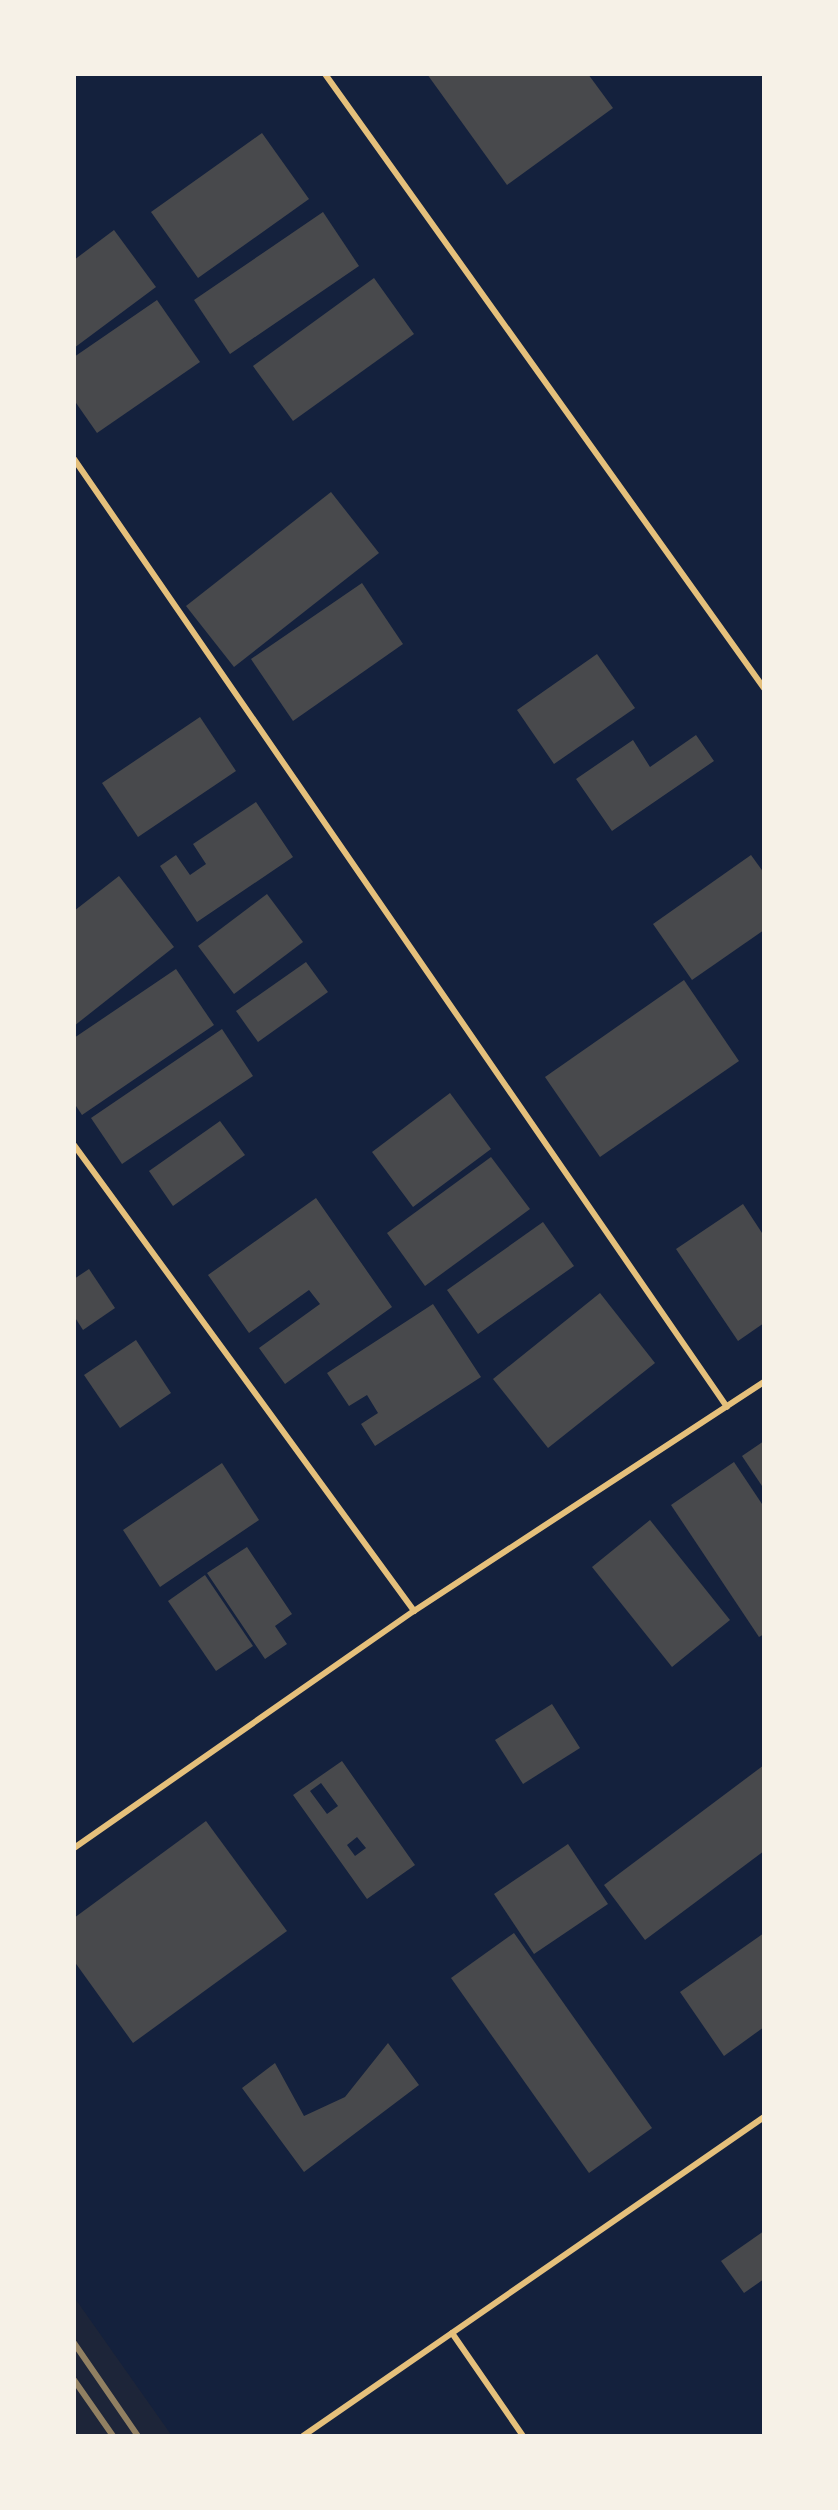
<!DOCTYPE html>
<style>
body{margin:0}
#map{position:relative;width:838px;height:2510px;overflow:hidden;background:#14213d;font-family:"Source Sans 3",sans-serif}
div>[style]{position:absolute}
.green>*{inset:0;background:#1d2539}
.building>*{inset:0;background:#48494c}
.service>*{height:6px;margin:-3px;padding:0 3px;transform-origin:3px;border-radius:3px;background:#e5c07b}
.rail>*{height:6px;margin:-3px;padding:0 3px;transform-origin:3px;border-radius:3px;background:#918062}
span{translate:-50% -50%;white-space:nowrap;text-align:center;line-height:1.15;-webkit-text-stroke:6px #f6f1e7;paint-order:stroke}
.frame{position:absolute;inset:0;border:76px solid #f6f1e7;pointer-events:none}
</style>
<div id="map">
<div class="green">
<i style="clip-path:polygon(74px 2297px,172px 2436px,74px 2436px)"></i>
</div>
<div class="building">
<i style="clip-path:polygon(427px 74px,588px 74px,613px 108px,507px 185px)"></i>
<i style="clip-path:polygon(262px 133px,309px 199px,198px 278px,151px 212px)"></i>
<i style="clip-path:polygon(323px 212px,359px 266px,230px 354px,194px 300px)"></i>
<i style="clip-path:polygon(114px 230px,156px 287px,74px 348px,74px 260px)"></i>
<i style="clip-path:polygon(374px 278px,414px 334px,293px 421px,253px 366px)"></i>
<i style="clip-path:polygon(157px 300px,200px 362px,97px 433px,74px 400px,74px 357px)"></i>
<i style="clip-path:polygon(331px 492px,379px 553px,234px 667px,186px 606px)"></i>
<i style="clip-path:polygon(362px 583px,403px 644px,293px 721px,251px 659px)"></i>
<i style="clip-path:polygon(597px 654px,635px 708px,554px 764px,517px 710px)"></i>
<i style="clip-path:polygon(200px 717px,236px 771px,138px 837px,102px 783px)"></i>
<i style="clip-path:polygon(696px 735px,714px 761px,612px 831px,576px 779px,633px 740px,650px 767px)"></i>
<i style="clip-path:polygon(256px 802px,293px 857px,197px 922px,160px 866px,176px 855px,190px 875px,206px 864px,193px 844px)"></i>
<i style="clip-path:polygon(751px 855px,764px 873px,764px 930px,692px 980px,653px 924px)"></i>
<i style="clip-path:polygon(119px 876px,174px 947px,74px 1026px,74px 911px)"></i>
<i style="clip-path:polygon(267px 894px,303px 942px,234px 994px,198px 946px)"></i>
<i style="clip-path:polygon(306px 962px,328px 992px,258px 1042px,236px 1011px)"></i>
<i style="clip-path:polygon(176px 969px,214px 1025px,82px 1115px,74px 1103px,74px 1038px)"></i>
<i style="clip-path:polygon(684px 980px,739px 1061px,600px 1157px,545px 1077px)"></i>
<i style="clip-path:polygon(222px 1029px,253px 1076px,122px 1164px,91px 1118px)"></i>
<i style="clip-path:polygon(450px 1093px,491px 1149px,413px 1207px,372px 1152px)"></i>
<i style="clip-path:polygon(220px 1121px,245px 1155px,173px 1206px,149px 1171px)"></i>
<i style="clip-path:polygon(491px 1157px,530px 1209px,425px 1286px,387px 1233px)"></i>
<i style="clip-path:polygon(316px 1198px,392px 1307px,285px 1384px,259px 1348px,320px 1304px,309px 1290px,249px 1333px,208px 1275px)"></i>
<i style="clip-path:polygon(743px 1204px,764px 1236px,764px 1323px,738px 1341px,676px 1249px)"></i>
<i style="clip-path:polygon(543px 1222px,574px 1266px,478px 1334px,447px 1290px)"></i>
<i style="clip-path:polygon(89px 1269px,115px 1308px,83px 1330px,74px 1316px,74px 1279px)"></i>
<i style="clip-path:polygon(600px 1293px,655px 1363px,548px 1448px,493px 1379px)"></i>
<i style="clip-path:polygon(433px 1304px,481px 1377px,375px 1446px,361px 1424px,378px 1413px,367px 1395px,349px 1406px,327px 1373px)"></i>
<i style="clip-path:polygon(136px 1340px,171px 1393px,120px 1428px,84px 1375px)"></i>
<i style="clip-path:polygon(764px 1441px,764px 1489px,742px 1456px)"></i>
<i style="clip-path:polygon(734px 1462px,764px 1507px,764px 1634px,759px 1637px,671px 1505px)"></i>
<i style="clip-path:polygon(222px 1463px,259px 1520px,160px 1587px,123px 1530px)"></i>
<i style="clip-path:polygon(650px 1520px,730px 1620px,672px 1667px,592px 1567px)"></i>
<i style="clip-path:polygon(247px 1547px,292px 1614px,275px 1626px,287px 1644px,265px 1659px,207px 1573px)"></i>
<i style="clip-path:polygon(205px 1575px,253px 1646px,216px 1671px,168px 1601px)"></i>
<i style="clip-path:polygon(552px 1704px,580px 1748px,523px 1784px,495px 1740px)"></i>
<i style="clip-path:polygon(evenodd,342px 1761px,415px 1865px,367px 1899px,293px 1795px,342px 1761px,321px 1783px,338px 1806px,327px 1814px,310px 1791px,321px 1783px,342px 1761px,357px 1837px,366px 1848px,355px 1856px,347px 1845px,357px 1837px)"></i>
<i style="clip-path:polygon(764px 1765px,764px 1851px,645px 1940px,604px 1885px)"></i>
<i style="clip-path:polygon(206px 1821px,287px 1931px,133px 2043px,74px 1961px,74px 1918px)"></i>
<i style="clip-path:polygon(568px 1844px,608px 1904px,534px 1954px,494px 1894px)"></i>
<i style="clip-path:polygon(514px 1933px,652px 2128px,589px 2173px,451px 1978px)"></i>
<i style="clip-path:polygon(764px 1933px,764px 2027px,724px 2056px,680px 1992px)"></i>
<i style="clip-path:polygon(388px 2043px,419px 2085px,304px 2172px,242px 2088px,275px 2063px,304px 2116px,345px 2097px)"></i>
<i style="clip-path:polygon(764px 2231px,764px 2279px,744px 2293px,721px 2261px)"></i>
</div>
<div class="service">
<i style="left:325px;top:74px;width:755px;rotate:54.44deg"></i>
<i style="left:74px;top:459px;width:1151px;rotate:55.44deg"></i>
<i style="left:74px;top:1145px;width:577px;rotate:53.88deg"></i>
<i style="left:74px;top:1848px;width:414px;rotate:-34.9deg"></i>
<i style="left:414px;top:1611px;width:418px;rotate:-33.2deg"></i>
<i style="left:452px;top:2333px;width:125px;rotate:55.4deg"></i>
<i style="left:303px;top:2436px;width:561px;rotate:-34.68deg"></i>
</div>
<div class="rail">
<i style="left:74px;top:2343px;width:113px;rotate:55.5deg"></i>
<i style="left:74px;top:2380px;width:68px;rotate:55.1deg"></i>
</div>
<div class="frame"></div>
</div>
